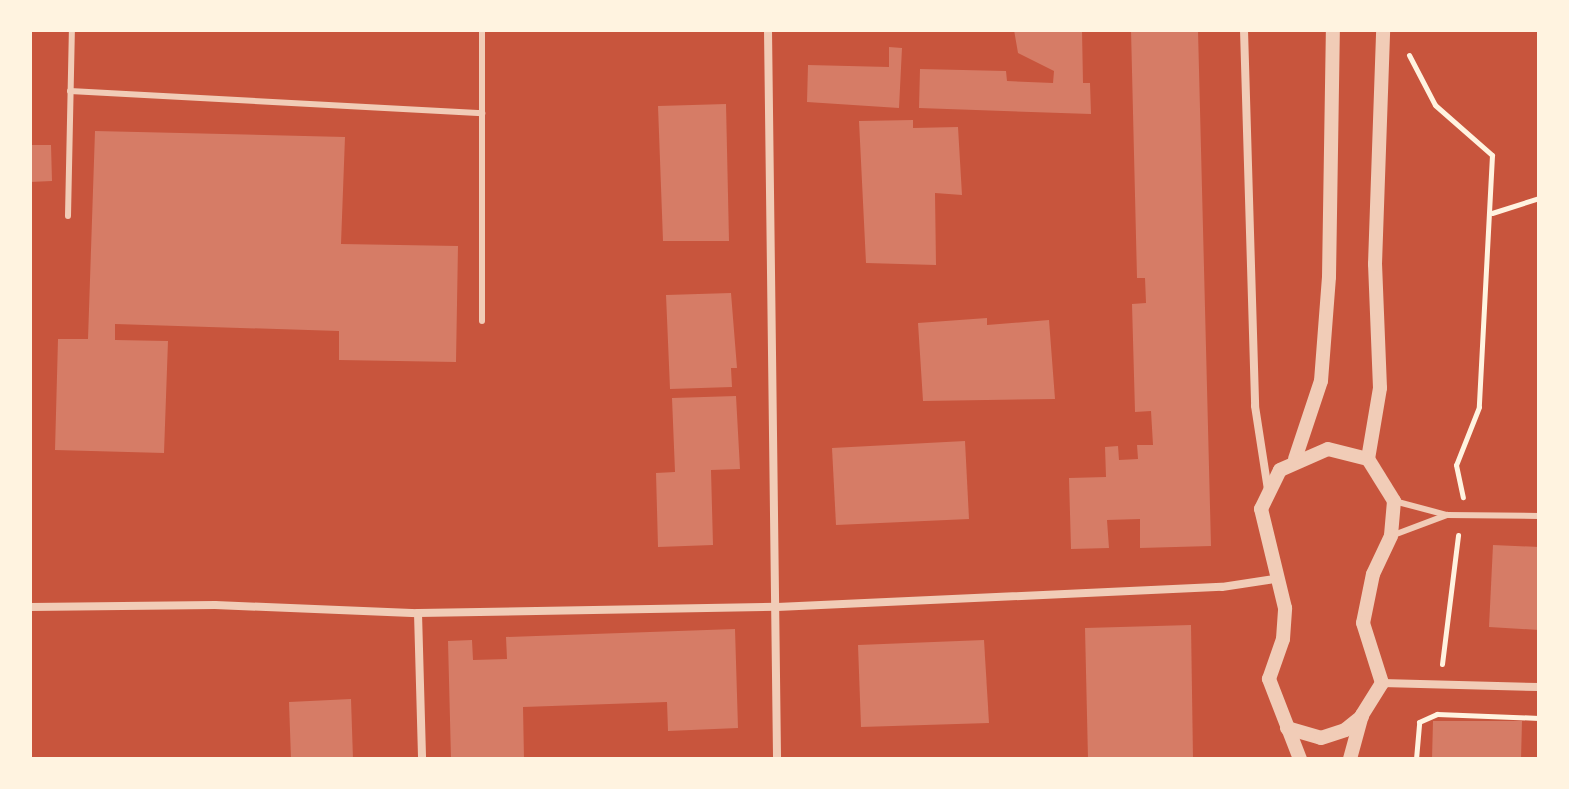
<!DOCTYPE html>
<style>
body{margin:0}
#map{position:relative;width:1569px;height:789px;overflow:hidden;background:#c8553d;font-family:Spectral,serif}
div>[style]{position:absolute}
.building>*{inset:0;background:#d67c66}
.path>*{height:5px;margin:-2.5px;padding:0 2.5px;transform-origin:2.5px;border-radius:2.5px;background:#fff3e0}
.service>*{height:6px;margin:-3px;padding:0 3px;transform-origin:3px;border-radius:3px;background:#f1ccb7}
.minor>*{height:8px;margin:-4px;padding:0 4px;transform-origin:4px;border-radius:4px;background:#f1ccb7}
.tertiary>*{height:14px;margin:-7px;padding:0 7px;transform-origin:7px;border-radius:7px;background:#f1ccb7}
span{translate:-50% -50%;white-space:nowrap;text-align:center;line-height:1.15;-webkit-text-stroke:6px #fff3e0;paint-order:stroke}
.frame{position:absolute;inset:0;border:32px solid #fff3e0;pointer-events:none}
</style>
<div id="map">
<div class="building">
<i style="clip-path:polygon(1014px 30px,1082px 30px,1083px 83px,1090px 83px,1091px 114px,919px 108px,920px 69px,1006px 71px,1007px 81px,1053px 83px,1054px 71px,1018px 53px)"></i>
<i style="clip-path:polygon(1131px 30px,1198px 30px,1211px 546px,1140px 548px,1140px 519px,1107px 520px,1109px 548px,1071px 549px,1069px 478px,1106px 477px,1105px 447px,1118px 446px,1119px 460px,1138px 459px,1137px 445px,1153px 445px,1151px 411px,1135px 412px,1132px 304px,1146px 303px,1145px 278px,1137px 278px)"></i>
<i style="clip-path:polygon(889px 47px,902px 48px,899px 108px,807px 102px,808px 65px,889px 67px)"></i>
<i style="clip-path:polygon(726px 104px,729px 241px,663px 241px,658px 106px)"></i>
<i style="clip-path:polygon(913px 120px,913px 128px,958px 127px,962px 195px,935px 193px,936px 265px,866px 263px,859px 121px)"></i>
<i style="clip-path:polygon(95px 131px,345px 137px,341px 244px,458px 246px,456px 362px,339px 360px,339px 331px,115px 324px,115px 340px,168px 341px,164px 453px,55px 450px,58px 339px,88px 339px)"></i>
<i style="clip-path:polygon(30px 145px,51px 145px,52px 181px,30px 182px)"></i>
<i style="clip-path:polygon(731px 293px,737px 368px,731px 368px,732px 387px,670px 389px,666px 295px)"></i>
<i style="clip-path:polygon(987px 318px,987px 325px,1049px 320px,1055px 399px,923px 401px,918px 323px)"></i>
<i style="clip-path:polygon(736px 396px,740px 469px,711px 470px,713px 545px,658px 547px,656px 473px,675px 472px,672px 398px)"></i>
<i style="clip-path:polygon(965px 441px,969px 519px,836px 525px,832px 448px)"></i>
<i style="clip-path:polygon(1493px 545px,1539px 547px,1539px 630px,1489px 627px)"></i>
<i style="clip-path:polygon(1191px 625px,1193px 759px,1088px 759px,1085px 628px)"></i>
<i style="clip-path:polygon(735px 629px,738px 728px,668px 731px,667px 702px,523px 707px,524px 759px,451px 759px,448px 641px,472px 640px,473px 660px,507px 659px,506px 637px)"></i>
<i style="clip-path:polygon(984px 640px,989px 723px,861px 727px,858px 645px)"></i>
<i style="clip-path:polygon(351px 699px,353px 759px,291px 759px,289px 702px)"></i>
<i style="clip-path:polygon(1433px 721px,1522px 721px,1521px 759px,1432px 759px)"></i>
</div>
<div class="path">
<i style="left:1409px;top:55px;width:56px;rotate:62.5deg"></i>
<i style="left:1435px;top:105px;width:76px;rotate:41.3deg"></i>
<i style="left:1492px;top:155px;width:252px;rotate:93deg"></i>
<i style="left:1479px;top:407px;width:62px;rotate:111.6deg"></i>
<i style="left:1456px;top:465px;width:33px;rotate:78deg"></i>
<i style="left:1492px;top:213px;width:49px;rotate:-17.7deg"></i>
<i style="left:1442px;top:664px;width:130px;rotate:-82.9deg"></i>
<i style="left:1416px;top:759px;width:37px;rotate:-85deg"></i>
<i style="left:1419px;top:722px;width:20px;rotate:-24deg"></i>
<i style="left:1437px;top:714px;width:102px;rotate:2.2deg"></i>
</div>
<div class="service">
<i style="left:482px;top:30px;width:291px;rotate:90deg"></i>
<i style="left:70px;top:91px;width:413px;rotate:3.1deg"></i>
<i style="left:68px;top:216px;width:186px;rotate:-88.8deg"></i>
<i style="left:1394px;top:501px;width:55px;rotate:14.8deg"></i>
<i style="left:1447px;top:515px;width:92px;rotate:0.6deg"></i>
<i style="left:1391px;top:536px;width:60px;rotate:-20.6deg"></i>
</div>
<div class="minor">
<i style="left:768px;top:30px;width:729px;rotate:89.29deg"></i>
<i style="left:1244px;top:30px;width:376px;rotate:88.3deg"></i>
<i style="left:1255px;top:406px;width:85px;rotate:81.2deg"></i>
<i style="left:30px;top:607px;width:185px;rotate:-0.6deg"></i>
<i style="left:215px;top:605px;width:203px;rotate:2.3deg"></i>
<i style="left:418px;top:613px;width:359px;rotate:-1deg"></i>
<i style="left:777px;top:607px;width:445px;rotate:-2.6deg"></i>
<i style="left:1222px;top:587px;width:53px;rotate:-8.7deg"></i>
<i style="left:418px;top:613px;width:146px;rotate:88.4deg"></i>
<i style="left:1382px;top:683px;width:157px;rotate:1.5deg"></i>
</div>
<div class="tertiary">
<i style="left:1295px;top:459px;width:82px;rotate:-71.6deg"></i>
<i style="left:1321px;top:381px;width:104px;rotate:-85.6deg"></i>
<i style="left:1329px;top:277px;width:247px;rotate:-89.1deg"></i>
<i style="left:1368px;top:459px;width:72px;rotate:-80.4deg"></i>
<i style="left:1380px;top:388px;width:124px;rotate:-92.3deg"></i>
<i style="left:1375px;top:264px;width:234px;rotate:-88deg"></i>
<i style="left:1287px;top:728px;width:35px;rotate:16deg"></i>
<i style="left:1321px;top:738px;width:25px;rotate:-18deg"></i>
<i style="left:1345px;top:730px;width:22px;rotate:-39deg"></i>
<i style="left:1300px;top:759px;width:86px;rotate:-111.2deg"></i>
<i style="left:1269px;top:679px;width:42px;rotate:-70.7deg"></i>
<i style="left:1283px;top:639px;width:31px;rotate:-86deg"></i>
<i style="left:1285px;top:608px;width:102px;rotate:-103.6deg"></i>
<i style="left:1261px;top:509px;width:43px;rotate:-64deg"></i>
<i style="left:1280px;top:470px;width:52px;rotate:-23.6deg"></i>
<i style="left:1328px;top:449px;width:41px;rotate:14deg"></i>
<i style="left:1368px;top:459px;width:49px;rotate:58.2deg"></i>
<i style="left:1394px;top:501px;width:35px;rotate:95deg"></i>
<i style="left:1391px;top:536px;width:42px;rotate:115.3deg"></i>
<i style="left:1373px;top:574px;width:50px;rotate:101.5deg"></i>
<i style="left:1363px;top:623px;width:63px;rotate:72.4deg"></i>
<i style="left:1382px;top:683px;width:38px;rotate:122deg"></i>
<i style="left:1362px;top:715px;width:46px;rotate:105.3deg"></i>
</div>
<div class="frame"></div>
</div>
